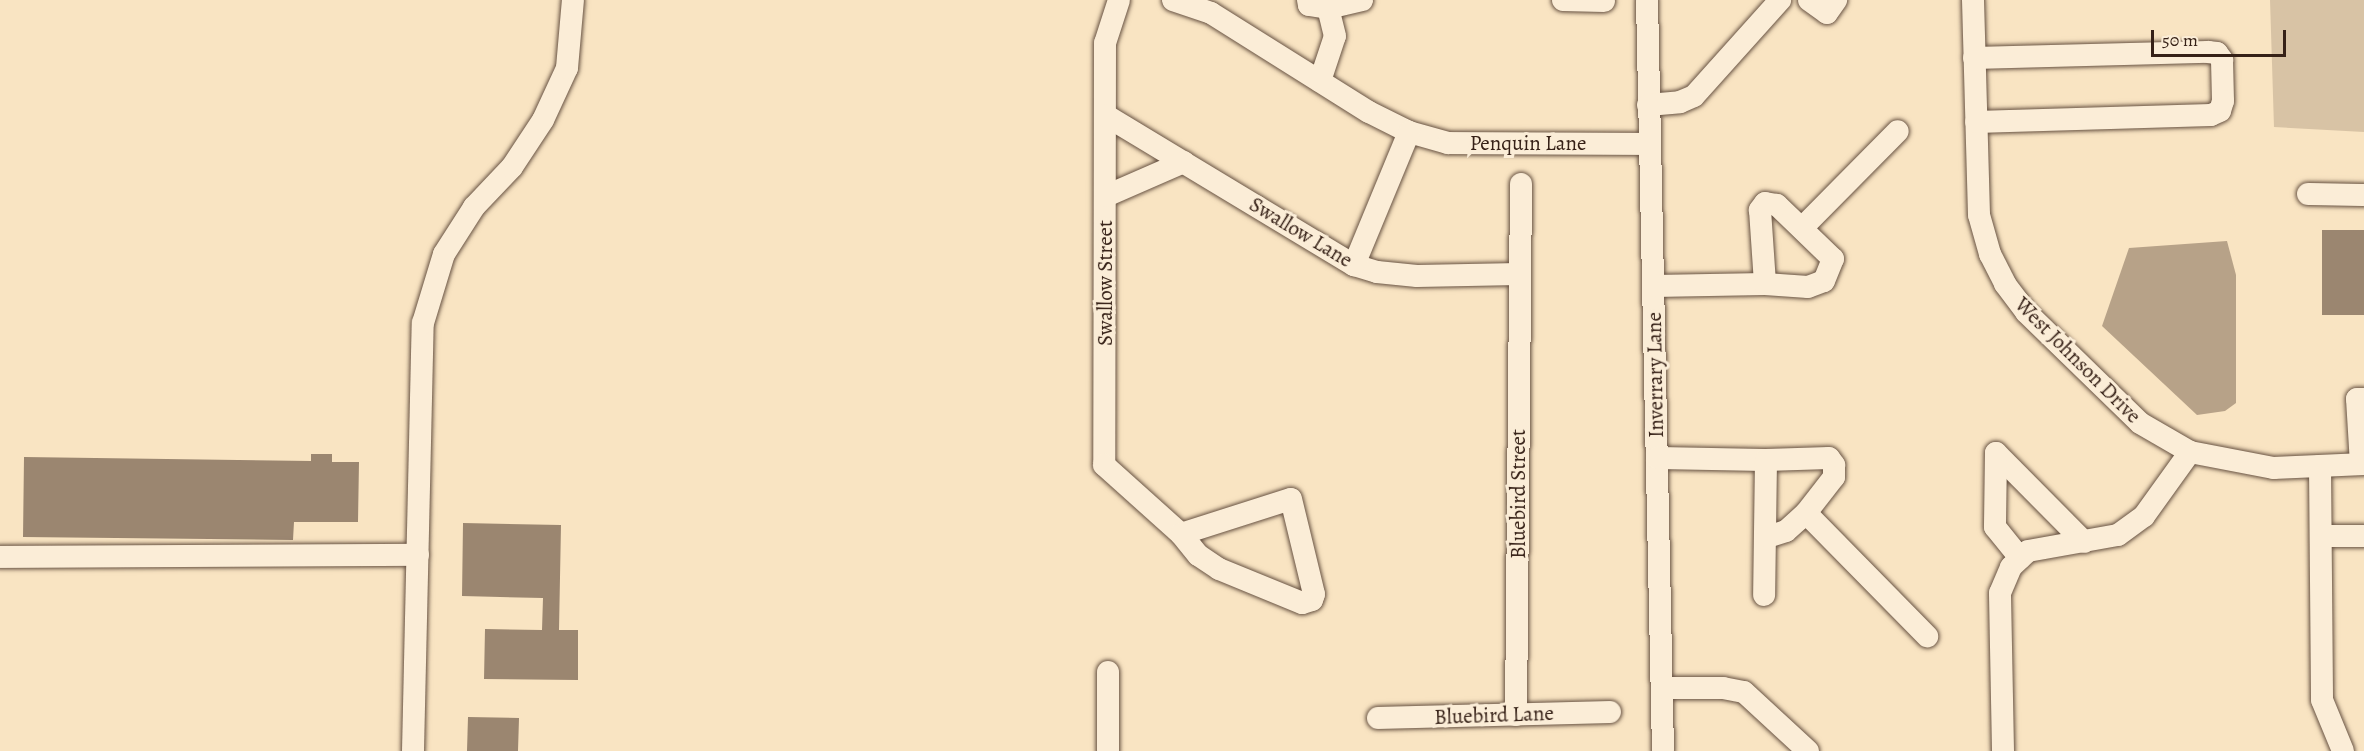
<!DOCTYPE html>
<style>
body{margin:0}
#map{position:relative;width:2364px;height:751px;overflow:hidden;background:#f9e4c2;font-family:Alegreya,serif}
div>[style]{position:absolute}
.green>*{inset:0;background:#d8c3a5}
.water>*{inset:0;background:#b7a288}
.building>*{inset:0;background:#9b8670}
.roads{filter:drop-shadow(0 0 2px #675242) drop-shadow(0 0 2px #675242)}
.minor>*{height:22px;margin:-11px;padding:0 11px;transform-origin:11px;border-radius:11px;background:#fbedd7}
span{translate:-50% -50%;white-space:nowrap;text-align:center;line-height:1.15;-webkit-text-stroke:6px #fbedd7;paint-order:stroke}
.street-label{font-size:21px;color:#362117}
.scale{position:absolute;left:2151px;top:30px;width:135px;height:27px;box-sizing:border-box;border:3px solid #362117;border-top:0;padding-left:8px;font-size:18px;line-height:21px;white-space:nowrap;color:#362117;-webkit-text-stroke:4px #fbedd7;paint-order:stroke}
</style>
<div id="map">
<div class="green">
<i style="clip-path:polygon(2270px 0,2364px 0,2364px 132px,2274px 127px)"></i>
</div>
<div class="water">
<i style="clip-path:polygon(2227px 241px,2236px 275px,2236px 403px,2225px 411px,2197px 415px,2102px 326px,2129px 248px)"></i>
</div>
<div class="building">
<i style="clip-path:polygon(2322px 230px,2364px 230px,2364px 315px,2322px 315px)"></i>
<i style="clip-path:polygon(311px 454px,332px 454px,332px 462px,359px 462px,358px 522px,294px 522px,293px 540px,23px 537px,24px 457px,311px 461px)"></i>
<i style="clip-path:polygon(463px 523px,561px 525px,559px 630px,578px 630px,578px 680px,484px 679px,485px 629px,542px 630px,543px 598px,462px 596px)"></i>
<i style="clip-path:polygon(468px 717px,519px 718px,518px 751px,467px 751px)"></i>
</div>
<div class="roads">
<div class="minor">
<i style="left:1119px;top:0;width:45px;rotate:108deg"></i>
<i style="left:1105px;top:43px;width:422px;rotate:90.1deg"></i>
<i style="left:1104px;top:465px;width:103px;rotate:41.9deg"></i>
<i style="left:1173px;top:0;width:40px;rotate:18.9deg"></i>
<i style="left:1211px;top:13px;width:186px;rotate:32.1deg"></i>
<i style="left:1369px;top:112px;width:45px;rotate:26.6deg"></i>
<i style="left:1409px;top:132px;width:41px;rotate:15.8deg"></i>
<i style="left:1448px;top:143px;width:200px;rotate:0.3deg"></i>
<i style="left:1308px;top:0;width:5px;rotate:79deg"></i>
<i style="left:1309px;top:5px;width:19px;rotate:9deg"></i>
<i style="left:1328px;top:8px;width:35px;rotate:-13deg"></i>
<i style="left:1563px;top:0;width:41px;rotate:1.4deg"></i>
<i style="left:1647px;top:0;width:751px;rotate:88.78deg"></i>
<i style="left:1809px;top:0;width:22px;rotate:36deg"></i>
<i style="left:1827px;top:13px;width:16px;rotate:-55deg"></i>
<i style="left:1973px;top:0;width:215px;rotate:88.4deg"></i>
<i style="left:1979px;top:215px;width:41px;rotate:74.2deg"></i>
<i style="left:1990px;top:254px;width:34px;rotate:63deg"></i>
<i style="left:2005px;top:284px;width:35px;rotate:53deg"></i>
<i style="left:2026px;top:312px;width:159px;rotate:44.2deg"></i>
<i style="left:2140px;top:423px;width:58px;rotate:30.1deg"></i>
<i style="left:2190px;top:452px;width:85px;rotate:10.9deg"></i>
<i style="left:2273px;top:468px;width:91px;rotate:-2.5deg"></i>
<i style="left:1974px;top:58px;width:234px;rotate:-1.5deg"></i>
<i style="left:2208px;top:52px;width:9px;rotate:6deg"></i>
<i style="left:2217px;top:53px;width:9px;rotate:54deg"></i>
<i style="left:2222px;top:60px;width:41px;rotate:88.6deg"></i>
<i style="left:2223px;top:101px;width:10px;rotate:107deg"></i>
<i style="left:2220px;top:111px;width:10px;rotate:156deg"></i>
<i style="left:2211px;top:115px;width:235px;rotate:178.3deg"></i>
<i style="left:1320px;top:81px;width:47px;rotate:-71.6deg"></i>
<i style="left:1335px;top:36px;width:29px;rotate:-104deg"></i>
<i style="left:1648px;top:105px;width:32px;rotate:-5deg"></i>
<i style="left:1680px;top:102px;width:15px;rotate:-23deg"></i>
<i style="left:1694px;top:96px;width:129px;rotate:-48.1deg"></i>
<i style="left:1105px;top:115px;width:291px;rotate:31.1deg"></i>
<i style="left:1354px;top:265px;width:24px;rotate:17deg"></i>
<i style="left:1377px;top:272px;width:40px;rotate:5.7deg"></i>
<i style="left:1417px;top:276px;width:102px;rotate:-1.1deg"></i>
<i style="left:2308px;top:194px;width:56px;rotate:1deg"></i>
<i style="left:1106px;top:196px;width:85px;rotate:-23.6deg"></i>
<i style="left:1802px;top:228px;width:136px;rotate:-45.3deg"></i>
<i style="left:1354px;top:265px;width:144px;rotate:-67.5deg"></i>
<i style="left:1654px;top:286px;width:111px;rotate:-1deg"></i>
<i style="left:1765px;top:284px;width:43px;rotate:4deg"></i>
<i style="left:1808px;top:287px;width:17px;rotate:-21deg"></i>
<i style="left:1824px;top:281px;width:24px;rotate:-68deg"></i>
<i style="left:1833px;top:259px;width:78px;rotate:-136deg"></i>
<i style="left:1777px;top:205px;width:12px;rotate:-171deg"></i>
<i style="left:1765px;top:203px;width:9px;rotate:126deg"></i>
<i style="left:1760px;top:210px;width:74px;rotate:86.1deg"></i>
<i style="left:1996px;top:453px;width:125px;rotate:45.3deg"></i>
<i style="left:1996px;top:453px;width:74px;rotate:90.8deg"></i>
<i style="left:1995px;top:527px;width:40px;rotate:51deg"></i>
<i style="left:1657px;top:458px;width:109px;rotate:1.1deg"></i>
<i style="left:1766px;top:460px;width:135px;rotate:90.8deg"></i>
<i style="left:1766px;top:460px;width:63px;rotate:-1.8deg"></i>
<i style="left:1829px;top:458px;width:9px;rotate:54deg"></i>
<i style="left:1834px;top:465px;width:12px;rotate:90deg"></i>
<i style="left:1834px;top:477px;width:46px;rotate:127.9deg"></i>
<i style="left:1806px;top:513px;width:27px;rotate:138deg"></i>
<i style="left:1786px;top:531px;width:19px;rotate:162deg"></i>
<i style="left:2361px;top:464px;width:65px;rotate:-93.5deg"></i>
<i style="left:2357px;top:399px;width:7px"></i>
<i style="left:2320px;top:466px;width:234px;rotate:89.5deg"></i>
<i style="left:2322px;top:700px;width:55px;rotate:67.6deg"></i>
<i style="left:1291px;top:499px;width:98px;rotate:76.4deg"></i>
<i style="left:1314px;top:594px;width:6px;rotate:108deg"></i>
<i style="left:1312px;top:600px;width:10px;rotate:163deg"></i>
<i style="left:1302px;top:603px;width:90px;rotate:-157.7deg"></i>
<i style="left:1219px;top:569px;width:25px;rotate:-146deg"></i>
<i style="left:1198px;top:555px;width:27px;rotate:-129deg"></i>
<i style="left:1181px;top:534px;width:115px;rotate:-17.7deg"></i>
<i style="left:1806px;top:513px;width:173px;rotate:45.5deg"></i>
<i style="left:2321px;top:536px;width:43px"></i>
<i style="left:0;top:557px;width:418px;rotate:-0.3deg"></i>
<i style="left:1662px;top:688px;width:61px"></i>
<i style="left:1723px;top:688px;width:21px;rotate:11deg"></i>
<i style="left:1744px;top:692px;width:87px;rotate:42.7deg"></i>
<i style="left:1516px;top:715px;width:531px;rotate:-89.46deg"></i>
<i style="left:1378px;top:718px;width:232px;rotate:-1.5deg"></i>
<i style="left:413px;top:751px;width:428px;rotate:-88.7deg"></i>
<i style="left:423px;top:323px;width:72px;rotate:-73.1deg"></i>
<i style="left:444px;top:254px;width:56px;rotate:-57.4deg"></i>
<i style="left:474px;top:207px;width:55px;rotate:-46.5deg"></i>
<i style="left:512px;top:167px;width:56px;rotate:-56.6deg"></i>
<i style="left:543px;top:120px;width:57px;rotate:-65.2deg"></i>
<i style="left:567px;top:68px;width:68px;rotate:-85deg"></i>
<i style="left:1108px;top:751px;width:79px;rotate:-90deg"></i>
<i style="left:2003px;top:751px;width:158px;rotate:-91.1deg"></i>
<i style="left:2000px;top:593px;width:28px;rotate:-67deg"></i>
<i style="left:2011px;top:567px;width:23px;rotate:-43deg"></i>
<i style="left:2028px;top:551px;width:91px;rotate:-10.1deg"></i>
<i style="left:2118px;top:535px;width:32px;rotate:-36deg"></i>
<i style="left:2144px;top:516px;width:79px;rotate:-54.3deg"></i>
</div>
</div>
<div class="street-label">
<span style="left:1528px;top:143px">Penquin Lane</span>
<span style="left:1301px;top:232px;rotate:31deg">Swallow Lane</span>
<span style="left:1105px;top:283px;rotate:-90deg">Swallow Street</span>
<span style="left:2078px;top:360px;rotate:45deg">West Johnson Drive</span>
<span style="left:1655px;top:375px;rotate:-91deg">Inverrary Lane</span>
<span style="left:1518px;top:494px;rotate:-90deg">Bluebird Street</span>
<span style="left:1494px;top:715px;rotate:-2deg">Bluebird Lane</span>
</div>
<div class="scale">50 m</div>
</div>
